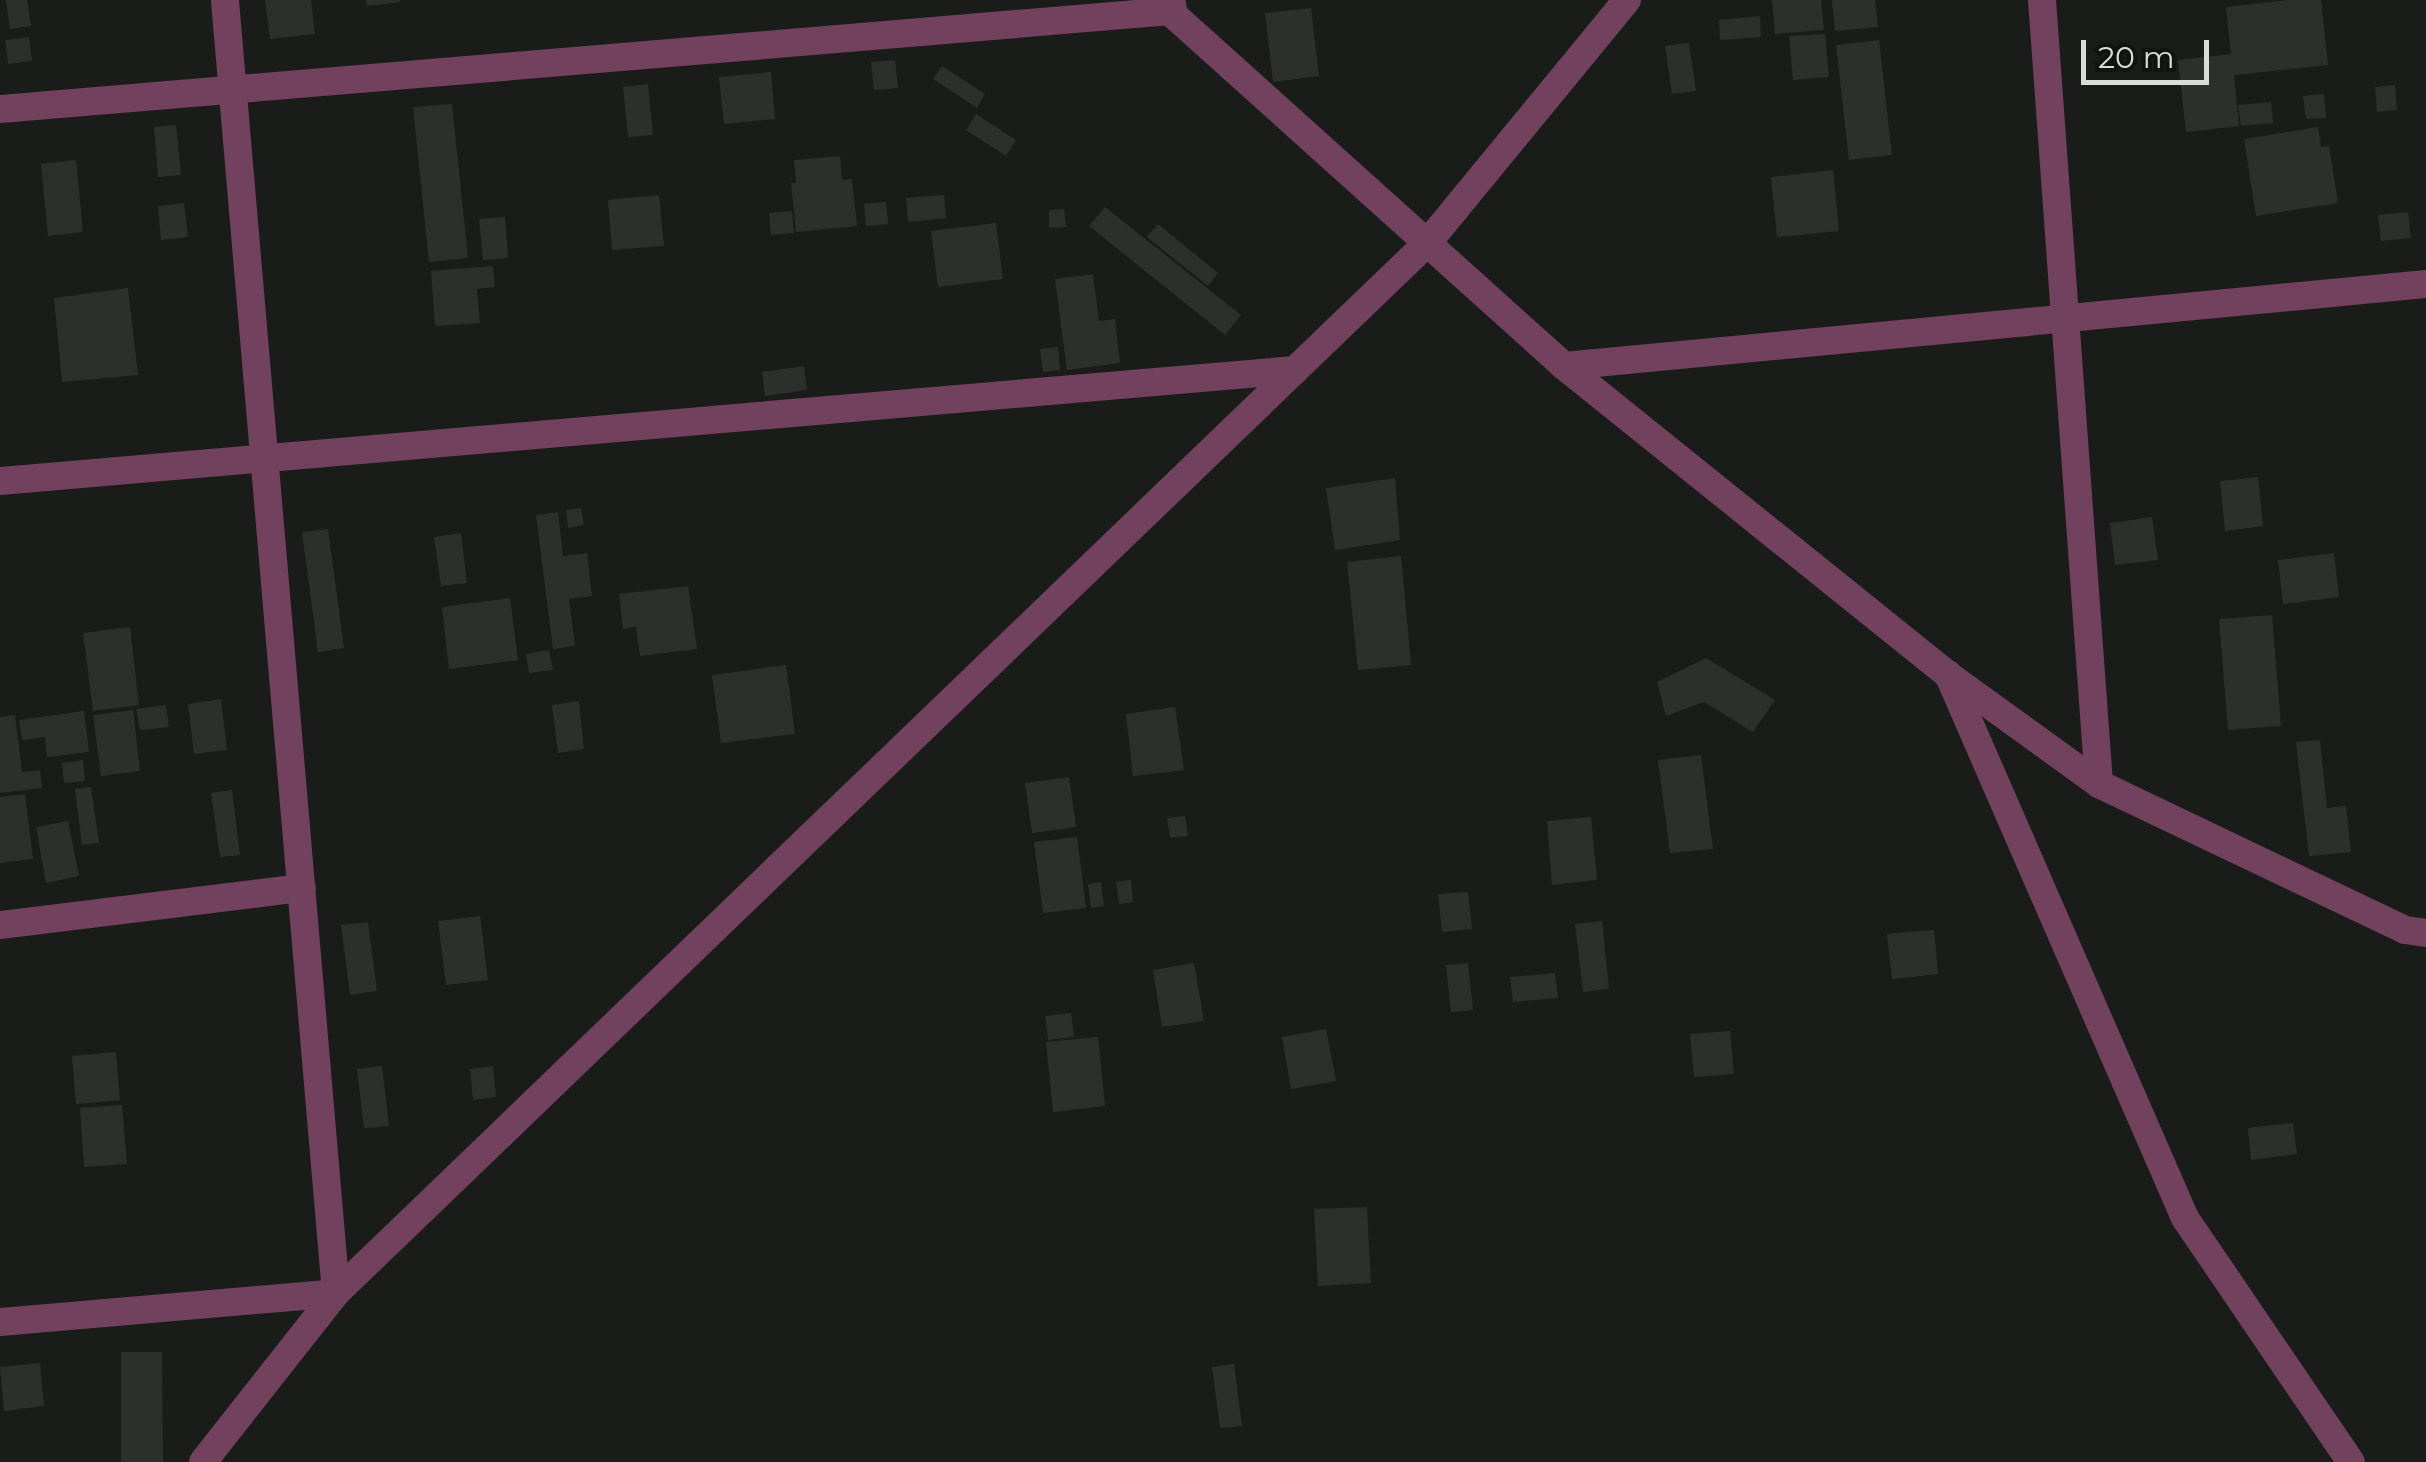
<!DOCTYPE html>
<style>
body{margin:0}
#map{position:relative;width:2426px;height:1462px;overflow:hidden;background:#1a1c1a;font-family:Montserrat,sans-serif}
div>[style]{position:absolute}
.building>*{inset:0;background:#2d2f2d}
.minor>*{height:28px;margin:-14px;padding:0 14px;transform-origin:14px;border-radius:14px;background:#72415d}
span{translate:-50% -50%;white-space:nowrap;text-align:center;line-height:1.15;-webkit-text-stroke:9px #111311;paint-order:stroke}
.scale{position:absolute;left:2081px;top:40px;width:128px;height:45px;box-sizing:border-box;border:5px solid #dadcda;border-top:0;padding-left:12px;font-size:30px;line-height:35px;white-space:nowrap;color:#dadcda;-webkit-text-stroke:8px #111311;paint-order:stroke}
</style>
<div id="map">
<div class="building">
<i style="clip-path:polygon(6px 0,27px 0,31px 26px,10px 29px)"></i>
<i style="clip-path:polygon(265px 0,311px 0,315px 34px,270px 39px)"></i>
<i style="clip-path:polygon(366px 0,400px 0,400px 2px,367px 6px)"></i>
<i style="clip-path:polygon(1772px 0,1821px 0,1824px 30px,1775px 34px)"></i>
<i style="clip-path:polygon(1832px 0,1875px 0,1878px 27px,1835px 31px)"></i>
<i style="clip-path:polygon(2289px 0,2321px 0,2328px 65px,2234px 75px,2239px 126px,2186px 132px,2178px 60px,2231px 54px,2226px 7px)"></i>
<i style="clip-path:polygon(1311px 8px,1319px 76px,1273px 82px,1265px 13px)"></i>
<i style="clip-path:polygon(1760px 16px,1761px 37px,1720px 40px,1719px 20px)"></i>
<i style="clip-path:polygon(1825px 34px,1829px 77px,1793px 80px,1789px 36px)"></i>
<i style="clip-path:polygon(29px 37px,32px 61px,8px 64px,5px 40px)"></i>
<i style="clip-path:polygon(1879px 40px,1892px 155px,1849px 160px,1836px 45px)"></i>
<i style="clip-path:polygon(1689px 43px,1696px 91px,1672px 94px,1665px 46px)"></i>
<i style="clip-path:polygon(895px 60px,898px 88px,874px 90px,871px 62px)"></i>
<i style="clip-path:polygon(942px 66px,985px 94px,977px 108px,933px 79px)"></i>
<i style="clip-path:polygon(771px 72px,775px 119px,724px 124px,719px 77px)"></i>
<i style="clip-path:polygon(648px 84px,653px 135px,628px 137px,623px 87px)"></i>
<i style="clip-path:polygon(2395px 85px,2397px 110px,2377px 112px,2375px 87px)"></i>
<i style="clip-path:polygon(2324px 94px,2326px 118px,2306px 119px,2303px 96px)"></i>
<i style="clip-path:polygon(2271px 102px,2273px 123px,2241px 126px,2238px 105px)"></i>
<i style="clip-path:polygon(452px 104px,468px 258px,429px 262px,413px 107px)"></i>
<i style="clip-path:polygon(976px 114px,1016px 140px,1006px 156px,966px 130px)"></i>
<i style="clip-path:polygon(176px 125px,181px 175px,158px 177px,154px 127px)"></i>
<i style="clip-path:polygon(2318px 127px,2321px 147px,2329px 146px,2338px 203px,2256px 216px,2244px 139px)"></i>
<i style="clip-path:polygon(840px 156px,842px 180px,852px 179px,857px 226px,796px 232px,791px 183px,796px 183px,794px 160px)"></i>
<i style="clip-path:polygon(76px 160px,83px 232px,48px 236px,41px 164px)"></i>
<i style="clip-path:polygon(1833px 170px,1839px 231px,1777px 237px,1771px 177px)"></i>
<i style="clip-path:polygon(659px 195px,664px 246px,612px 250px,608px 200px)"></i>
<i style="clip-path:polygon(944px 195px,946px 218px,908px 222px,906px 198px)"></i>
<i style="clip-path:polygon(886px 202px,888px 224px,866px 226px,864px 204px)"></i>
<i style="clip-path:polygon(184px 203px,188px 237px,161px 240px,158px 206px)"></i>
<i style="clip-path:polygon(1105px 207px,1241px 315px,1225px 335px,1089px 226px)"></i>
<i style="clip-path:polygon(1064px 209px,1066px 227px,1049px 228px,1049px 210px)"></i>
<i style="clip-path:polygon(792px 211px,794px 233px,771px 235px,769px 213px)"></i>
<i style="clip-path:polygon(2408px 212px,2411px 238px,2381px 241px,2378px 215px)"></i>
<i style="clip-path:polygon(505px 217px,508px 258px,483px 260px,479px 219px)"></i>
<i style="clip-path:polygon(996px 223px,1003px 279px,938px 287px,931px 231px)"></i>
<i style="clip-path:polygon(1158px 224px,1218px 273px,1208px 286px,1147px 237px)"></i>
<i style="clip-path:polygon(493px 266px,495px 287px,477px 289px,480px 323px,435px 326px,431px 271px)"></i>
<i style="clip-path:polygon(1093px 274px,1099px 321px,1115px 319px,1120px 363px,1067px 370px,1055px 279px)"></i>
<i style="clip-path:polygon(128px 288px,138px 375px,62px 382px,54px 298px)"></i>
<i style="clip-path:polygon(1058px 347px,1060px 370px,1043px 372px,1040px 349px)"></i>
<i style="clip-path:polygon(804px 366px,807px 390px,765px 396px,762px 372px)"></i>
<i style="clip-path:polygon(2258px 477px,2263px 526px,2225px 531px,2220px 481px)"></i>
<i style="clip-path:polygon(1395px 478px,1400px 540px,1335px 550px,1326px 488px)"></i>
<i style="clip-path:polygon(581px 508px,584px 525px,568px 528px,566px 510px)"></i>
<i style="clip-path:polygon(558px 512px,563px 556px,587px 553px,592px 596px,569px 599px,575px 646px,553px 649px,536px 515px)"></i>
<i style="clip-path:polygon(2152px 517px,2158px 560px,2115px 565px,2110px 523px)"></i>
<i style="clip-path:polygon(328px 529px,344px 648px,318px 652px,302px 532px)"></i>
<i style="clip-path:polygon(461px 533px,467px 583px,441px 586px,434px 537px)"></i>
<i style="clip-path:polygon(2334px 553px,2339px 597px,2283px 604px,2278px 560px)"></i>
<i style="clip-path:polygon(1401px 556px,1411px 665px,1358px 670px,1347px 562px)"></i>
<i style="clip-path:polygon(688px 586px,697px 649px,640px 656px,636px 627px,623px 629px,619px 594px)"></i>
<i style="clip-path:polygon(510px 598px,518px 660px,449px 669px,442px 607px)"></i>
<i style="clip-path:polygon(2272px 615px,2281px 726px,2228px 730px,2219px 619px)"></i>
<i style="clip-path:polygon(130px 627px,139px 705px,93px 711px,83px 633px)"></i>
<i style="clip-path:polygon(549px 650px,553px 670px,529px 673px,526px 654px)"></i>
<i style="clip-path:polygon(1706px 658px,1775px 700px,1753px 732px,1704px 702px,1666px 716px,1657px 682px)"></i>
<i style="clip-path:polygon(786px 665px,795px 734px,721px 743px,712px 675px)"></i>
<i style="clip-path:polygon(221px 699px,227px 750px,194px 754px,188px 704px)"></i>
<i style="clip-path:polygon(579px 701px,584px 749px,558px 753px,552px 705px)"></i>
<i style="clip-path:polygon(166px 705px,169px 727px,140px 730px,136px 709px)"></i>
<i style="clip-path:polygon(1175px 707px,1184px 770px,1133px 776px,1126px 714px)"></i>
<i style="clip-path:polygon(133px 710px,140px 771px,101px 776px,93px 715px)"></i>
<i style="clip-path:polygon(84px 711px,89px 752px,47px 757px,45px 737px,22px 740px,19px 720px)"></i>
<i style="clip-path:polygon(15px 715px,22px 772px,40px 770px,42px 788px,0 793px,0 717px)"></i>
<i style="clip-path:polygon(2320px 740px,2327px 808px,2346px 806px,2351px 852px,2309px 856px,2296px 742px)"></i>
<i style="clip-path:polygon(1701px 755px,1713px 849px,1670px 853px,1658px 760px)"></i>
<i style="clip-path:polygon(83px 760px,85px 781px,64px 783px,62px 763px)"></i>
<i style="clip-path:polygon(1069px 777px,1076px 827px,1032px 833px,1025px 783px)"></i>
<i style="clip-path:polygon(91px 787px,99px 843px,82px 845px,75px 789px)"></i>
<i style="clip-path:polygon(232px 790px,240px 855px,220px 857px,211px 793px)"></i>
<i style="clip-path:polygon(25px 794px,33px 859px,0 863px,0 797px)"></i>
<i style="clip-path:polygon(1185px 816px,1188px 836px,1170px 838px,1167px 818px)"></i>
<i style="clip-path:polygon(1591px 817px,1597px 880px,1552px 885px,1547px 821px)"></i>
<i style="clip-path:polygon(68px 821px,79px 876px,46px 883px,36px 827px)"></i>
<i style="clip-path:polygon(1077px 837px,1086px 908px,1043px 913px,1034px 842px)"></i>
<i style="clip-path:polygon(1131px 880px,1133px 902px,1119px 904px,1116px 882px)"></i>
<i style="clip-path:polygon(1101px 882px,1104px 906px,1091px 908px,1088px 884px)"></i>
<i style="clip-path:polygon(1468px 892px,1472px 929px,1442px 932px,1438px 894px)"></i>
<i style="clip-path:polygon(480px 916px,488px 980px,446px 985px,438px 921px)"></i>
<i style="clip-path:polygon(1602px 921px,1609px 989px,1583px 992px,1575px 924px)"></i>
<i style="clip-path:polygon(368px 922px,377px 991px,350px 995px,341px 925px)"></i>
<i style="clip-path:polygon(1934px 930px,1938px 974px,1892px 979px,1887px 934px)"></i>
<i style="clip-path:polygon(1194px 963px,1204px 1021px,1162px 1027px,1153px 970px)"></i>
<i style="clip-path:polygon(1468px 963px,1473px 1010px,1451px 1012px,1446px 965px)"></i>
<i style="clip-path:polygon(1555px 973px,1558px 998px,1513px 1002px,1510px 977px)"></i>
<i style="clip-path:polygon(1071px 1013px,1074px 1037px,1048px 1040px,1045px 1016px)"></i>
<i style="clip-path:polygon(1326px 1029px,1336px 1081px,1291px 1089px,1282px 1037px)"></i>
<i style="clip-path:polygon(1730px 1031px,1734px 1074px,1694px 1077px,1690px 1034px)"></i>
<i style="clip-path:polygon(1098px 1037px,1105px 1106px,1053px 1112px,1046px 1042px)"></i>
<i style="clip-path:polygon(116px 1052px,120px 1100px,76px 1104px,72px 1056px)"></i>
<i style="clip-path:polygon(382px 1066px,389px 1126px,364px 1128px,357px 1069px)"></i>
<i style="clip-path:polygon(493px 1066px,496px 1097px,473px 1100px,470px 1069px)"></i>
<i style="clip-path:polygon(122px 1105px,127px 1164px,84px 1167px,80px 1108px)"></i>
<i style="clip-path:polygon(2293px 1123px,2297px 1154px,2251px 1160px,2248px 1128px)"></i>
<i style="clip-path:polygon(1367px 1207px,1371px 1283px,1318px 1286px,1314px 1209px)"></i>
<i style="clip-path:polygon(121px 1352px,162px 1352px,163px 1462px,121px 1462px)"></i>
<i style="clip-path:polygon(40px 1363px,44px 1406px,4px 1411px,0 1367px)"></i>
<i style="clip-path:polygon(1234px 1364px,1242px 1426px,1220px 1428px,1212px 1367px)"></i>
</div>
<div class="minor">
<i style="left:1157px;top:0;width:547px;rotate:41.96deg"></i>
<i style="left:1564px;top:366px;width:491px;rotate:38.8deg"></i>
<i style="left:1947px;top:674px;width:188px;rotate:35.9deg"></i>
<i style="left:2099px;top:784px;width:339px;rotate:25.5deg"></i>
<i style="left:2405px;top:930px;width:21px;rotate:8deg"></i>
<i style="left:2042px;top:0;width:786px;rotate:85.84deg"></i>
<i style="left:0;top:109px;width:1177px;rotate:-4.78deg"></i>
<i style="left:1173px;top:11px;width:7px;rotate:-98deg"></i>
<i style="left:1564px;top:366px;width:866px;rotate:-5.43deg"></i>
<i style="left:0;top:481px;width:1300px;rotate:-4.9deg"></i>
<i style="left:1948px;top:674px;width:593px;rotate:66.46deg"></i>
<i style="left:2185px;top:1218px;width:295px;rotate:55.8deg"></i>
<i style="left:0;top:925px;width:304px;rotate:-7deg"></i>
<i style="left:0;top:1322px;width:337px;rotate:-4.9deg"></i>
<i style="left:336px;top:1293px;width:1298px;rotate:-94.91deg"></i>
<i style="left:203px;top:1462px;width:215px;rotate:-51.8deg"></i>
<i style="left:336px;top:1293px;width:1517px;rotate:-43.9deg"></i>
<i style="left:1429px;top:241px;width:312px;rotate:-50.6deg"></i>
</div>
<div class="scale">20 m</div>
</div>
